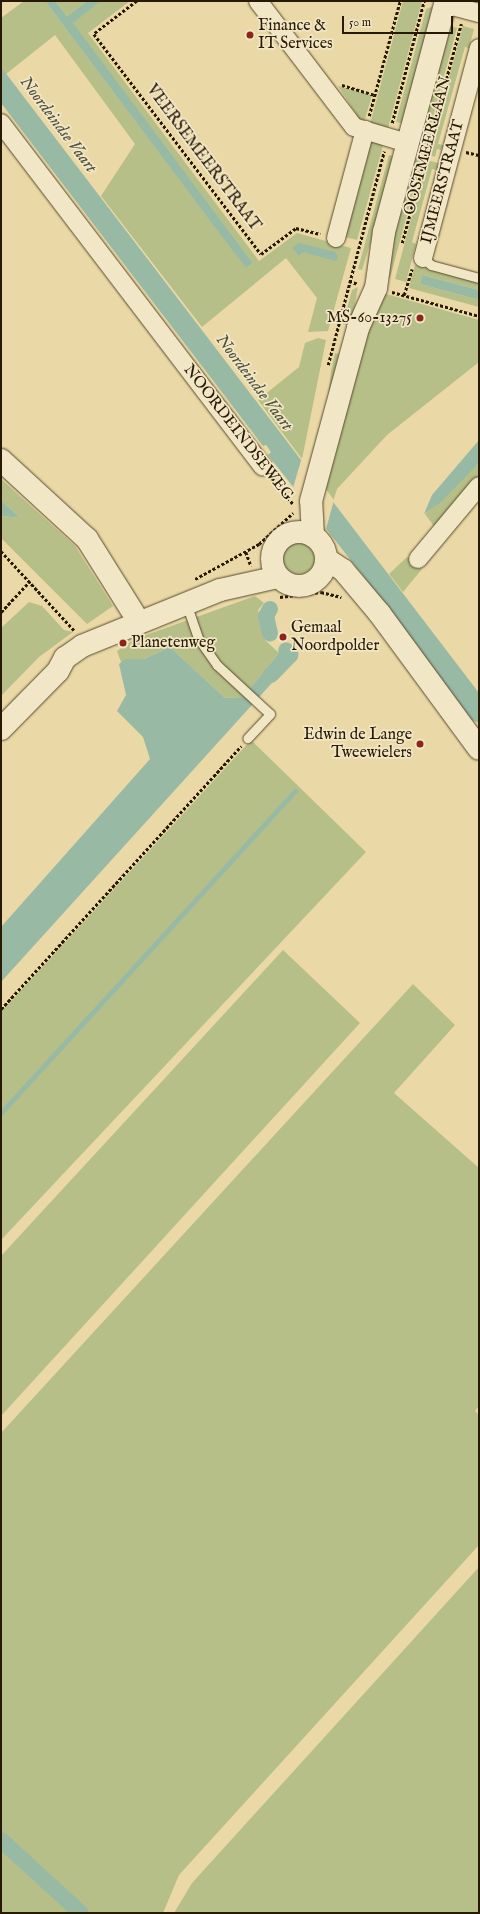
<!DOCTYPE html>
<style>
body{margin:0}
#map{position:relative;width:480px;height:1914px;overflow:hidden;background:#ead9a6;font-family:"IM FELL English",serif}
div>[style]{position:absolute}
.green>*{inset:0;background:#b6bf87}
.round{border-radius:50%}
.water>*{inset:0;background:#98baa5}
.pier>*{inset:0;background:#ead9a6}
.stream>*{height:4.5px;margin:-2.25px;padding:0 2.25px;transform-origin:2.25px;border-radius:2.25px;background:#98baa5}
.canal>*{height:16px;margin:-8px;padding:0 8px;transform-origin:8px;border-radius:8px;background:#98baa5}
.path>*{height:2.5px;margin-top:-1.25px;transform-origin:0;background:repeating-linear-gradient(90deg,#281903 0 3px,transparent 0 5px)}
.roads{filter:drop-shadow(0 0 1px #58492c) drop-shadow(0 0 1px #58492c)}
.service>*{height:9px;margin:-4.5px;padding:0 4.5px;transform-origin:4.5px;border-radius:4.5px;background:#f1e6c5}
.minor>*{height:18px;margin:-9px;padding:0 9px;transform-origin:9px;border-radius:9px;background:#f1e6c5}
.tertiary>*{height:22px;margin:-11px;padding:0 11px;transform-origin:11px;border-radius:11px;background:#f1e6c5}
.tertiary>.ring{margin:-11px;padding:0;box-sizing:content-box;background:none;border:22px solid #f1e6c5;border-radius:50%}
.dots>*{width:11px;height:11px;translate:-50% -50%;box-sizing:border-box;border:2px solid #f1e6c5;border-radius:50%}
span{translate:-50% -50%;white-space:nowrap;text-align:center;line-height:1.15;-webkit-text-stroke:3.5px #f1e6c5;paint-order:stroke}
.poi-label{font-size:16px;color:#281903}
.left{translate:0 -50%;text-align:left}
.right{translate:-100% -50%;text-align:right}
.street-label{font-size:16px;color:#281903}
.water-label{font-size:17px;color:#4f513c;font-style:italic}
.frame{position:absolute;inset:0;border:2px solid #281903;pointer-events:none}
.scale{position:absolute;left:342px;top:16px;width:111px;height:18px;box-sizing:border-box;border:2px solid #281903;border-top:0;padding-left:5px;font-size:12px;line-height:14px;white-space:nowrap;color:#281903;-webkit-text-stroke:3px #f1e6c5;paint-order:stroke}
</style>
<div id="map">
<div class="green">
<i style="clip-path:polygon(24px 1px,45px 1px,246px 268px,253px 263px,72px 23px,101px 1px,130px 1px,88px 33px,259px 261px,297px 233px,351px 248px,328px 331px,308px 332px,317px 298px,286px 258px,202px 327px,101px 196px,135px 144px,55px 35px,6px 74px,1px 67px,1px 18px)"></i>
<i style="clip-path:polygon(55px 1px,87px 1px,67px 16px)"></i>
<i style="clip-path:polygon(403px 1px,422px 1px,387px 132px,369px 128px)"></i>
<i style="clip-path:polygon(437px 5px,406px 124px,396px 122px,426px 9px)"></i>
<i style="clip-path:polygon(446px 25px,457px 28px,423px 154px,412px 151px)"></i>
<i style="clip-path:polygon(463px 26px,474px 29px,469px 48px,465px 47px,438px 144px,443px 145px,441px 150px,437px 149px,435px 157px,428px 155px)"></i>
<i style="clip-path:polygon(338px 86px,372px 95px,363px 126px,352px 119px,357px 115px)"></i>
<i style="clip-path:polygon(366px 137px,384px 142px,357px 240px,340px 236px)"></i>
<i style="clip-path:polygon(389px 155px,397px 157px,362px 270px,358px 269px)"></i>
<i style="clip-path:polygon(411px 156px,422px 159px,390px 278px,383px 276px)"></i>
<i style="clip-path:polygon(427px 160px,438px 163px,436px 170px,432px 169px,412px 242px,416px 244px,406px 282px,395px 279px)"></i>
<i style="clip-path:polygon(415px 265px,479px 282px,479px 290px,422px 275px,420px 284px,479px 300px,479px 307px,409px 288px)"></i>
<i style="clip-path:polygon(358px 287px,351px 326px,343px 324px,352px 290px)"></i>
<i style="clip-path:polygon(379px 292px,479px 320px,479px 362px,387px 435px,337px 489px,323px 533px,324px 487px)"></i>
<i style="clip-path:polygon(318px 338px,326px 340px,302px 459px,258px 400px,299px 367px,305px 343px)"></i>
<i style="clip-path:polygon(335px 353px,343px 355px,328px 397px,331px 371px)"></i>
<i style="clip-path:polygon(479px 463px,478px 480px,436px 529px,425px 514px)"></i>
<i style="clip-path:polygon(1px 479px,75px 546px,113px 606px,87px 624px,1px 538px,1px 516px,20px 518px,1px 500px)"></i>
<i class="round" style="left:283px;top:542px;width:32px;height:32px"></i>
<i style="clip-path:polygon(407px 557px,422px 569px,403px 592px,389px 574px)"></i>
<i style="clip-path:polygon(255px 596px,264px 603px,258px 610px,265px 640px,279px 653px,243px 697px,225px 698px,170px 647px,144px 659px,121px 662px,117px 651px,135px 639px)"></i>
<i style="clip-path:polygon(29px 602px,42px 606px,64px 630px,73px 632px,39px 657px,1px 696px,1px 628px)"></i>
<i style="clip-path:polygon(251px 740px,366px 852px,1px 1240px,1px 1012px)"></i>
<i style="clip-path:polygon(283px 950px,360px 1023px,1px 1416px,1px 1256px)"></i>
<i style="clip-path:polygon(413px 984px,455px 1025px,394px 1093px,479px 1168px,479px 1406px,475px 1411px,479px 1415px,479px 1545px,179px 1875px,163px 1913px,1px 1913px,1px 1433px)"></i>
<i style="clip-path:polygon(479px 1567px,479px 1913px,174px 1913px,192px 1883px)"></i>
</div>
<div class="water">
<i style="clip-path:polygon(45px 1px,55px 1px,67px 16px,87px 1px,101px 1px,73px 23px,253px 263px,246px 268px,235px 254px)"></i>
<i style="clip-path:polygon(1px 67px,479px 693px,479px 723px,467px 718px,397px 619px,268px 455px,271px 452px,266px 445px,263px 446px,1px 103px)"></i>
<i style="clip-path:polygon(299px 243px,336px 252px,338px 259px,335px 261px,303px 252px,299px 256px,292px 248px)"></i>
<i style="clip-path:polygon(422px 275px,479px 290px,479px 300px,420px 284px)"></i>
<i style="clip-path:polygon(479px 440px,479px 463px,441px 502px,424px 514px,432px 495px)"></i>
<i style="clip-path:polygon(1px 500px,20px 518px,1px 516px)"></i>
<i style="clip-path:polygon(170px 647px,225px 698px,243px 697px,279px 653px,290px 663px,1px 982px,1px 927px,150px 759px,143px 737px,117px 711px,126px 695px,119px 664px,125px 659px,144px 659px)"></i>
</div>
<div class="pier">
<i style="clip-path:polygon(302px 457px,334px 500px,326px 529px,293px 488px)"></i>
</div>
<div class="stream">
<i style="left:1px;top:1113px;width:436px;rotate:-47.6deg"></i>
</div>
<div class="canal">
<i style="left:270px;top:609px;width:8px;rotate:120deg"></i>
<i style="left:266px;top:616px;width:18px;rotate:77deg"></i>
<i style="left:271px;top:675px;width:28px;rotate:-46deg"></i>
<i style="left:290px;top:655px;width:6px;rotate:-129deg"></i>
<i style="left:1px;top:1840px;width:108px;rotate:42.4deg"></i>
</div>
<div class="path">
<i style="left:137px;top:1px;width:54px;rotate:142.5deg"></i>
<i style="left:94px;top:34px;width:276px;rotate:52.8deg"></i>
<i style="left:261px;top:254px;width:44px;rotate:-36.6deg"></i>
<i style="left:296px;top:228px;width:25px;rotate:14deg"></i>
<i style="left:342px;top:85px;width:34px;rotate:17deg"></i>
<i style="left:369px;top:116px;width:119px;rotate:-74.9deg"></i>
<i style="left:392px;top:123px;width:126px;rotate:-75.3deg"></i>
<i style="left:466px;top:152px;width:13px;rotate:13deg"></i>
<i style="left:402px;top:243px;width:227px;rotate:-74.9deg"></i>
<i style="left:349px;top:281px;width:9px;rotate:18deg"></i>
<i style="left:392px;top:292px;width:90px;rotate:15.4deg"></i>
<i style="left:404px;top:295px;width:27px;rotate:-73deg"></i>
<i style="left:328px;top:365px;width:221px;rotate:-75.3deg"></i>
<i style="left:272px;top:478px;width:33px;rotate:51deg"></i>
<i style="left:1px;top:551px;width:108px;rotate:47.3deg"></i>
<i style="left:246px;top:552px;width:15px;rotate:70deg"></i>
<i style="left:195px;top:579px;width:73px;rotate:-28.7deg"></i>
<i style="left:259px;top:544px;width:46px;rotate:-42.4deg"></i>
<i style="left:280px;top:597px;width:41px;rotate:-7deg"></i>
<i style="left:321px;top:592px;width:21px;rotate:14deg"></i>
<i style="left:1px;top:612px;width:42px;rotate:-46.9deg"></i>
<i style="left:1px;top:1009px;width:356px;rotate:-47.6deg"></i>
</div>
<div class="roads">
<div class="service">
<i style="left:423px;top:258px;width:11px;rotate:41deg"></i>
<i style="left:431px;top:265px;width:50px;rotate:15.2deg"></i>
<i style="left:186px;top:603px;width:37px;rotate:71deg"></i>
<i style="left:198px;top:638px;width:33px;rotate:55deg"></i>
<i style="left:217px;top:665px;width:72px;rotate:42.8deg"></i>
<i style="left:270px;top:714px;width:33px;rotate:133deg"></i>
</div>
<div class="minor">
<i style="left:258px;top:1px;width:158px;rotate:52.7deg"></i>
<i style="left:354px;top:127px;width:55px;rotate:16.8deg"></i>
<i style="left:445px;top:4px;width:35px;rotate:15deg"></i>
<i style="left:1px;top:123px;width:432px;rotate:52.7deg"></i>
<i style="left:336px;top:238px;width:112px;rotate:-75deg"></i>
<i style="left:423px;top:258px;width:217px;rotate:-75.1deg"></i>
<i style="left:418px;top:559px;width:95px;rotate:-50.1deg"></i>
</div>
<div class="tertiary">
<i style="left:1px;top:460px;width:117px;rotate:42.6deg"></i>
<i style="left:87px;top:539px;width:98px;rotate:57.9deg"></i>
<i class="ring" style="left:272px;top:532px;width:32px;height:32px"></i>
<i style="left:313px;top:536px;width:35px;rotate:-93deg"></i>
<i style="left:311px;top:501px;width:179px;rotate:-74.8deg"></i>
<i style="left:358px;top:328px;width:44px;rotate:-65.8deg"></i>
<i style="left:376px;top:288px;width:57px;rotate:-81.9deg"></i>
<i style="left:384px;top:232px;width:239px;rotate:-75deg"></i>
<i style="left:326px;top:559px;width:20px;rotate:33deg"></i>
<i style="left:343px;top:570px;width:57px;rotate:49.9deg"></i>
<i style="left:380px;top:614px;width:167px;rotate:53.7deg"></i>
<i style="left:1px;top:729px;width:81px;rotate:-45.5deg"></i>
<i style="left:58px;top:671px;width:15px;rotate:-62deg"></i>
<i style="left:65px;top:658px;width:21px;rotate:-35deg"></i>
<i style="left:82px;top:646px;width:149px;rotate:-22.1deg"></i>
<i style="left:220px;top:590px;width:59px;rotate:-12.6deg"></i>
</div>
</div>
<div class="dots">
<i style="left:250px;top:35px;background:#8f2418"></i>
<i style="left:420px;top:318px;background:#8f2418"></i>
<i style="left:283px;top:637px;background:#8f2418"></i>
<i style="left:123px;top:643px;background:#8f2418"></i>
<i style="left:420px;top:744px;background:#8f2418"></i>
</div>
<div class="poi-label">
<span class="left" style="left:258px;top:35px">Finance &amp;<br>IT Services</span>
<span class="right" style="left:412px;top:318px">MS-60-13275</span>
<span class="left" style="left:291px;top:637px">Gemaal<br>Noordpolder</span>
<span class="left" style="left:131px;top:643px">Planetenweg</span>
<span class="right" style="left:412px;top:744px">Edwin de Lange<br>Tweewielers</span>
</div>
<div class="street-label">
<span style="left:428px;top:146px;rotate:-75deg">OOSTMEERLAAN</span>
<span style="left:203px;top:158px;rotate:53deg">VEERSEMEERSTRAAT</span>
<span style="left:443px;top:182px;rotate:-75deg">IJMEERSTRAAT</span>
<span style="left:238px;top:433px;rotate:52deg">NOORDEINDSEWEG</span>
</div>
<div class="water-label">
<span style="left:58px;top:125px;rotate:53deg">Noordeindse Vaart</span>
<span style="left:254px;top:383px;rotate:53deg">Noordeindse Vaart</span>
</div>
<div class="frame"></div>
<div class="scale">50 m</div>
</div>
